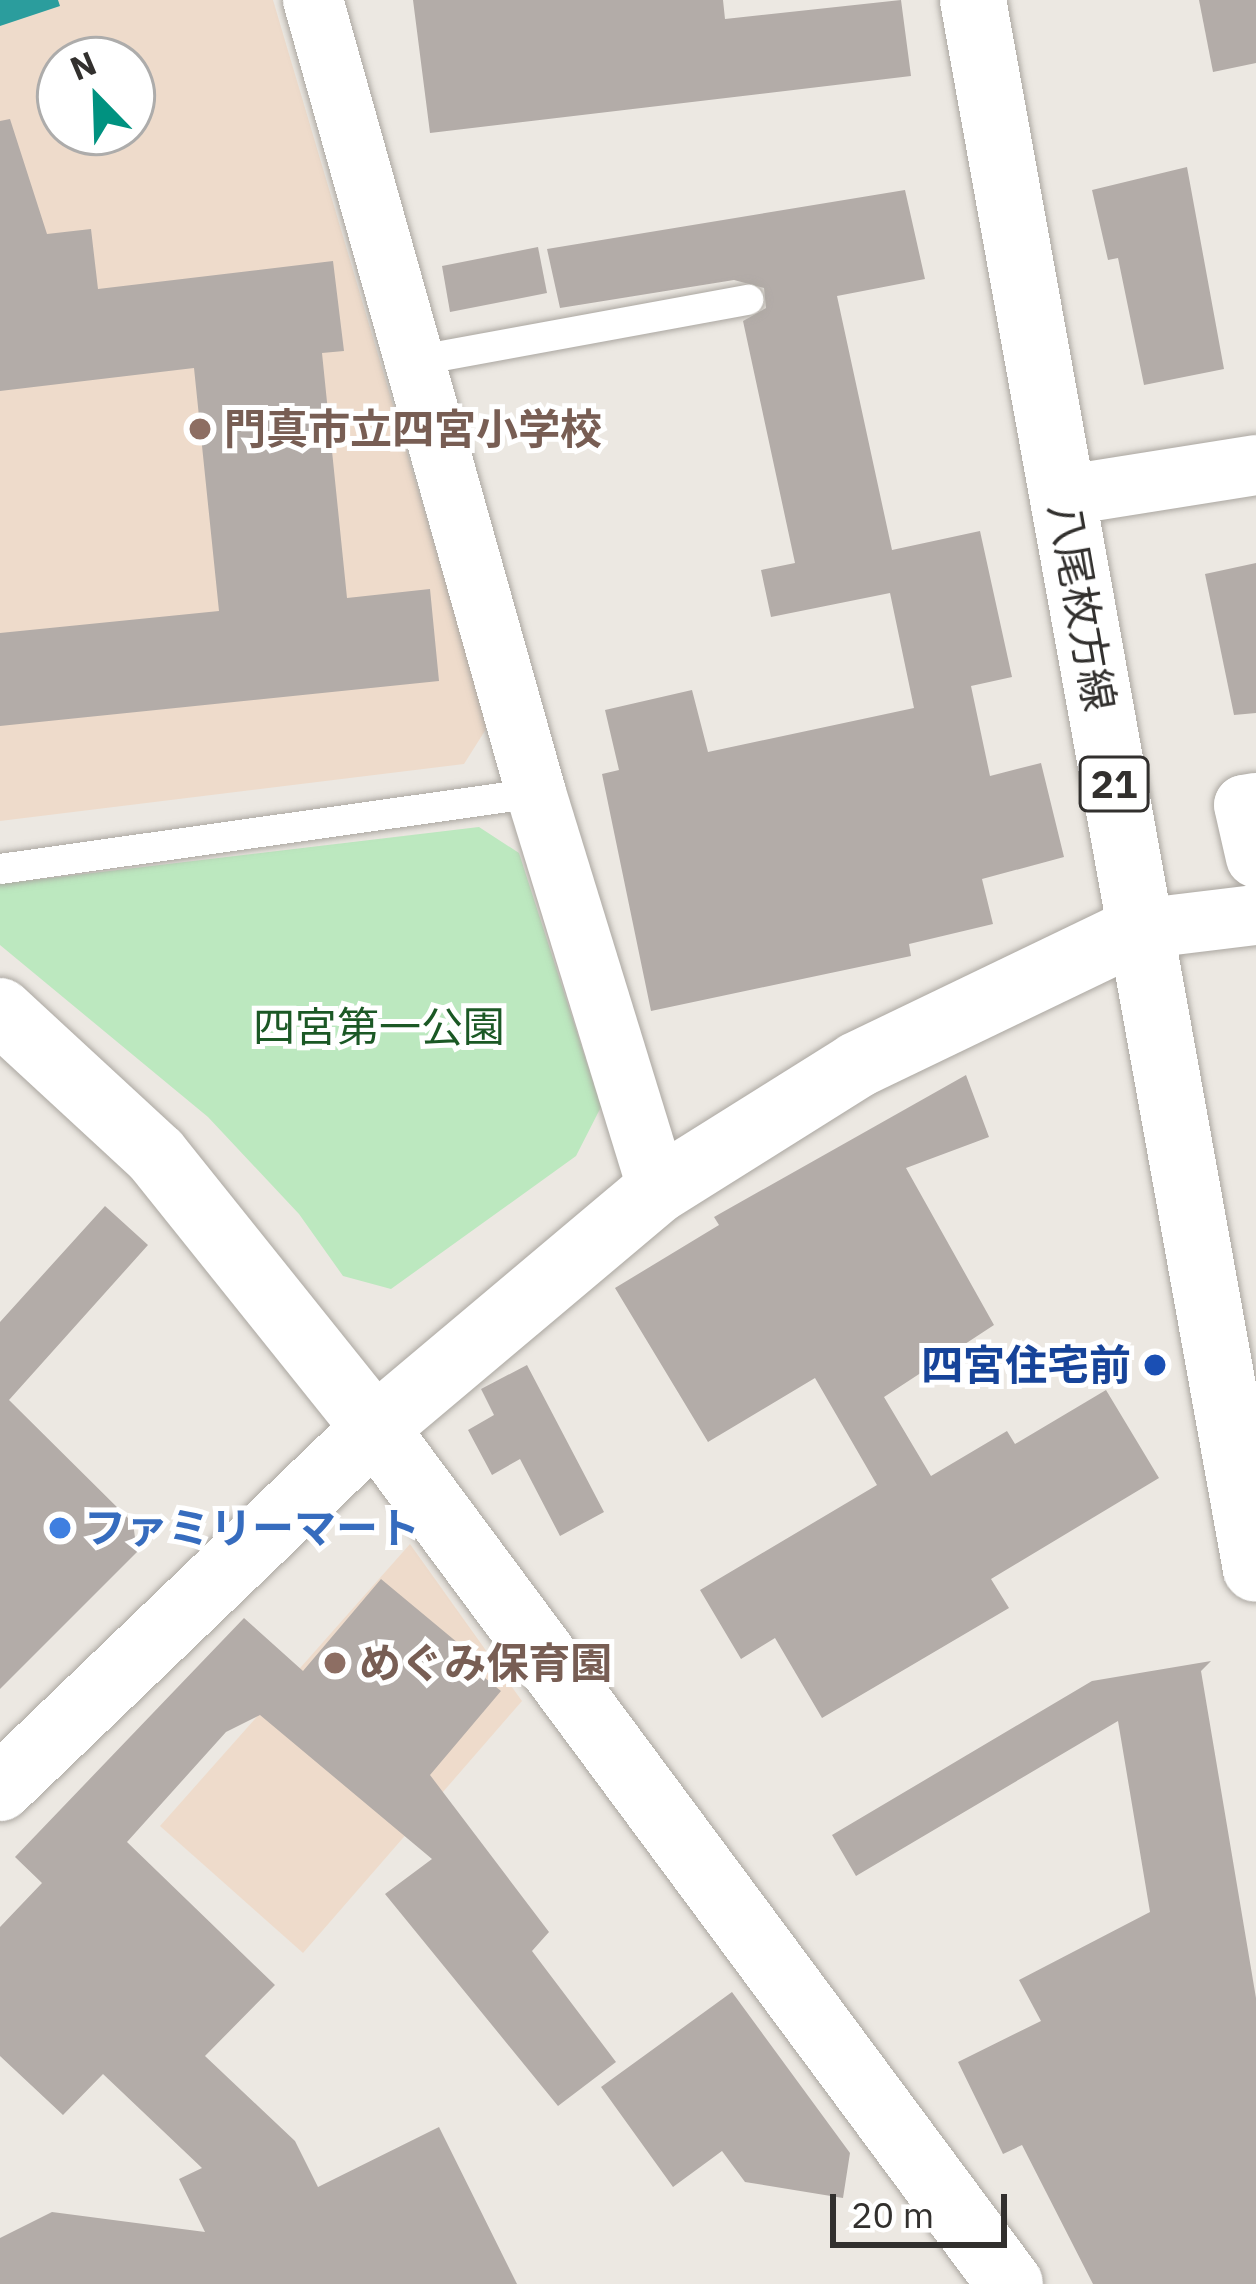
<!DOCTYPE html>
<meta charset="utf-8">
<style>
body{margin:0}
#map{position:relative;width:1256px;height:2284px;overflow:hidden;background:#ece8e2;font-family:"IBM Plex Sans","Noto Sans JP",sans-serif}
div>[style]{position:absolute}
.education>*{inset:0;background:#eedbcb}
.green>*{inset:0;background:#bce8bf}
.water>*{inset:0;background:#2b9d9d}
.building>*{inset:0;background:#b3aca8}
.roads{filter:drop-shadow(0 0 3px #aba7a1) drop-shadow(0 0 3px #aba7a1)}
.service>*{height:30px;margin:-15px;padding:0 15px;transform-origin:15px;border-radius:15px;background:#fff}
.minor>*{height:60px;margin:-30px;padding:0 30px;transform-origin:30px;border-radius:30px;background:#fff}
.tertiary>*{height:66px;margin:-33px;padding:0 33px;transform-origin:33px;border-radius:33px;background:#fff}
.primary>*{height:66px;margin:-33px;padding:0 33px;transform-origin:33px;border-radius:33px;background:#fff}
.dots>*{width:33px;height:33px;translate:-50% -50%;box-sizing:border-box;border:6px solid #fff;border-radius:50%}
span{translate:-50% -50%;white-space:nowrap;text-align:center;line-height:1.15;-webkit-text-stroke:10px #fff;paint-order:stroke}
.shield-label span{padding:3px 9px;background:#fff;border:3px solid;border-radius:9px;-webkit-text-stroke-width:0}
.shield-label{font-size:39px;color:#32302e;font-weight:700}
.education-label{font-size:42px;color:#785e54;font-weight:700}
.left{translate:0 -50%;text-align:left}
.street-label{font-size:42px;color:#32302e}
.park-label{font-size:42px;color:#1b5825}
.transit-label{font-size:42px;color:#164399;font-weight:700}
.right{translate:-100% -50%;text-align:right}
.shop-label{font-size:42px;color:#366cbe;font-weight:700}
.north{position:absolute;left:36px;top:36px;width:120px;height:120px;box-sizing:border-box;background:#fff;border:3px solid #adacab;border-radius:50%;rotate:337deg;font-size:33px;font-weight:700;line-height:48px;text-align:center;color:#32302e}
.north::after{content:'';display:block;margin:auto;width:42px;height:54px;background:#009280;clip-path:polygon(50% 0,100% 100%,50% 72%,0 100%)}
.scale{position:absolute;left:830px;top:2194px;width:177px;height:54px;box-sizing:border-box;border:6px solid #32302e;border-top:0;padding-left:15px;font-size:36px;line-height:42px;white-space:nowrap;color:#32302e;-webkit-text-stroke:9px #fff;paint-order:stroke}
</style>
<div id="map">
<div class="education">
<i style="clip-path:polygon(evenodd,0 0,273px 0,488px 726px,464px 764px,0 821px,0 0,60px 60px,132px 60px,132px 132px,60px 132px,60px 60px)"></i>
<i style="clip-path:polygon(410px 1544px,522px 1701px,303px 1953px,160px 1826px)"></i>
</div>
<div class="green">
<i style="clip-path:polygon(479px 827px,519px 853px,601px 1107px,576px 1156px,391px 1289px,343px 1276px,299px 1214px,208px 1117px,0 945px,0 884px)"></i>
</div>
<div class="water">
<i style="clip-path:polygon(0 0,58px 0,60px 6px,0 26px)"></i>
</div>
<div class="building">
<i style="clip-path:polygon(413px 0,723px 0,725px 19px,901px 0,911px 76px,430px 133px)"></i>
<i style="clip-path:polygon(1199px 0,1256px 0,1256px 63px,1213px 72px)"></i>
<i style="clip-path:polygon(10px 119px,47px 234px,91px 229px,98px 289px,333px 261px,344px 351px,322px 353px,347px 598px,430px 589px,439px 681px,0 726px,0 633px,219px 611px,194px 368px,0 391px,0 121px)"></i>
<i style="clip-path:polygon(1187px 167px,1224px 369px,1144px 385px,1118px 258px,1108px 260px,1092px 190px)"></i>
<i style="clip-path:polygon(905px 190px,925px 279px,837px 296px,892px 550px,980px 531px,1012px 677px,971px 686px,990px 776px,1041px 763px,1064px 857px,982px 879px,993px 924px,909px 944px,911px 956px,651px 1011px,602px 774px,619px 770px,605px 710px,692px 690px,708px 752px,914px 708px,890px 593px,771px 617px,761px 570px,795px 563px,743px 321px,766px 308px,764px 288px,734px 280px,560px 308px,547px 249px)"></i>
<i style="clip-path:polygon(538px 247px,547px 293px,450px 312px,442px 266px)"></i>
<i style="clip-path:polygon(1256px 563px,1256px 713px,1234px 715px,1205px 574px)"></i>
<i style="clip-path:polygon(966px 1075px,989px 1137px,906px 1168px,994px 1325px,884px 1397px,931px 1476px,1007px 1431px,1015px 1444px,1106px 1390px,1159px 1478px,991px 1579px,1009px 1608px,822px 1718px,775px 1638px,741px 1659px,700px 1590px,877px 1485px,815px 1378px,708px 1442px,615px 1288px,719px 1225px,714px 1217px)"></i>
<i style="clip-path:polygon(105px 1206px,148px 1245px,9px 1400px,133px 1523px,137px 1552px,0 1689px,0 1322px)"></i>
<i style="clip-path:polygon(527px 1365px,604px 1512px,560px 1536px,520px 1459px,492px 1475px,468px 1430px,494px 1415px,481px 1389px)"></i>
<i style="clip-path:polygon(381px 1579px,470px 1653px,464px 1661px,501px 1691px,430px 1775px,549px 1932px,532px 1951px,616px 2062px,558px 2106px,385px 1894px,432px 1859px,260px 1715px,226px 1732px,127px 1842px,275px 1985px,205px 2056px,295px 2141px,318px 2187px,439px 2127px,517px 2284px,0 2284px,0 2238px,52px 2212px,205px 2232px,179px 2179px,202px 2168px,103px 2074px,63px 2115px,0 2056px,0 1927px,42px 1883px,15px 1857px,244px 1618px,303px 1671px)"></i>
<i style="clip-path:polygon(1211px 1661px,1201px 1671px,1256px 1998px,1256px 2284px,1093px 2284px,1022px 2145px,1003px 2154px,958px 2062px,1041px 2021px,1019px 1980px,1150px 1912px,1118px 1721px,856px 1876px,832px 1835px,1092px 1681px)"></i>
<i style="clip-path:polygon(732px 1992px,850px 2153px,843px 2198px,745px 2182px,722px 2151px,673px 2187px,601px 2087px)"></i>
</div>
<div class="roads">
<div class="service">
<i style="left:414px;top:361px;width:340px;rotate:-10.4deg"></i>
<i style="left:0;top:869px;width:541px;rotate:-8.07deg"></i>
</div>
<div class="minor">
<i style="left:313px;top:0;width:824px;rotate:74.29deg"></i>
<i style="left:536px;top:793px;width:415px;rotate:72.9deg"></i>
<i style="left:1062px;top:496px;width:196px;rotate:-9.1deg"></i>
<i style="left:1256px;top:803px;width:12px;rotate:171deg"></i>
<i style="left:1244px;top:805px;width:54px;rotate:77.2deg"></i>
<i style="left:1140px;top:929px;width:117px;rotate:-6.9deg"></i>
</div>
<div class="tertiary">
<i style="left:0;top:1011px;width:212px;rotate:42.7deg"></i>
<i style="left:156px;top:1155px;width:350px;rotate:51.3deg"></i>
<i style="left:375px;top:1428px;width:520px;rotate:136.17deg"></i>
<i style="left:1010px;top:2284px;width:1066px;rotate:-126.57deg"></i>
<i style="left:375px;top:1428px;width:370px;rotate:-40.1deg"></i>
<i style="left:658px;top:1190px;width:235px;rotate:-32.1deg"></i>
<i style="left:857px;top:1065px;width:314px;rotate:-25.7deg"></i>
</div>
<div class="primary">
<i style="left:973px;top:0;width:1594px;rotate:79.78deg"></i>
</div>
</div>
<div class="dots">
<i style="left:200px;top:429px;background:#8d6e63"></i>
<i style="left:1155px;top:1365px;background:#1a4fb4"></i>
<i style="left:60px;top:1528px;background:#3f7fe0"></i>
<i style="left:335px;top:1663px;background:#8d6e63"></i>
</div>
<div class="shield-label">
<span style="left:1114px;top:784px">21</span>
</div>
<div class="education-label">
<span class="left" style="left:224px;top:429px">門真市立四宮小学校</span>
<span class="left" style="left:359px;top:1663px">めぐみ保育園</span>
</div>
<div class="street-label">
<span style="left:1082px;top:607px;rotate:80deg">八尾枚方線</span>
</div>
<div class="park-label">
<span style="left:379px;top:1027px">四宮第一公園</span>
</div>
<div class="transit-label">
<span class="right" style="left:1131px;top:1365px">四宮住宅前</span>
</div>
<div class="shop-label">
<span class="left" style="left:84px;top:1528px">ファミリーマート</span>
</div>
<div class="north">N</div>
<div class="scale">20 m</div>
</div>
